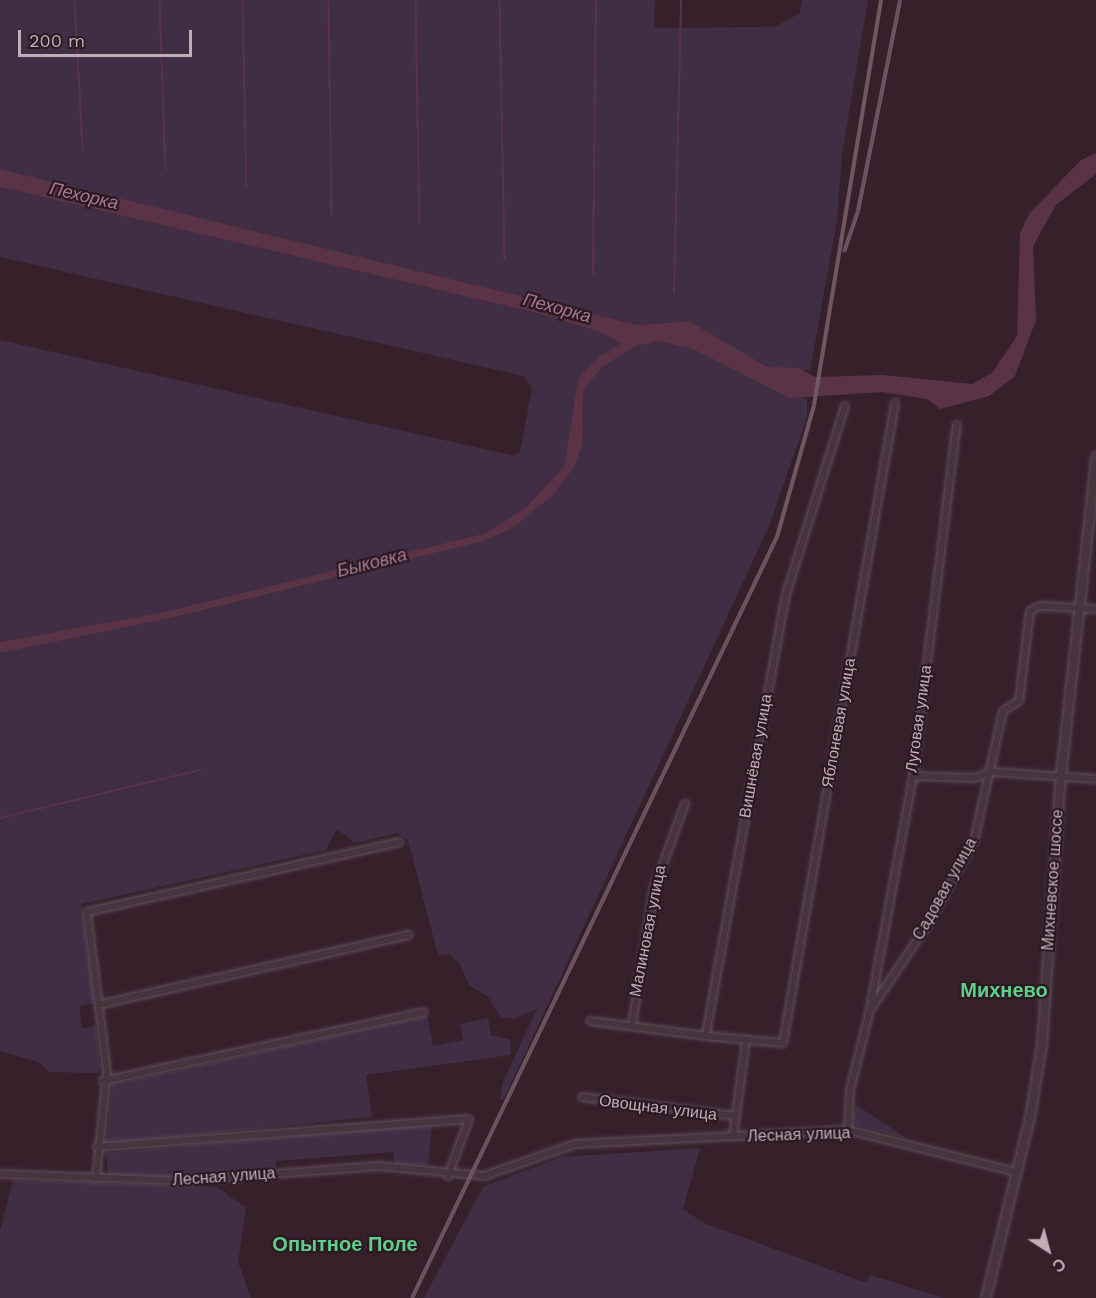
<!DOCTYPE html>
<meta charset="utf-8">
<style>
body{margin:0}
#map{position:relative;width:1096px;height:1298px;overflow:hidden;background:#36212b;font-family:"Work Sans",sans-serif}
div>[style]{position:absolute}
.green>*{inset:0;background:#402e45}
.water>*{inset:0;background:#5b3346}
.stream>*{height:1.5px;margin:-0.75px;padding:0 0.75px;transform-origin:0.75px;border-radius:0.75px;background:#5b3346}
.river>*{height:10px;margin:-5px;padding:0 5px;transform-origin:5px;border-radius:5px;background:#5b3346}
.roads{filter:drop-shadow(0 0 2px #614f58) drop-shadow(0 0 2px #614f58)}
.minor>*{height:6px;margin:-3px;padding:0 3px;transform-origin:3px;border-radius:3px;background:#47343d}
.tertiary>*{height:8px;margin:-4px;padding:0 4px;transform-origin:4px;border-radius:4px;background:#47343d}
.rail>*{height:4px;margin-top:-2px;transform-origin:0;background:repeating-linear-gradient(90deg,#2b1a22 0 4.5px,#705863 0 9px);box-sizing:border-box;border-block:2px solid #705863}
span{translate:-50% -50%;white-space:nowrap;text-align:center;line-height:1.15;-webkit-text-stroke:4.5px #2b1a22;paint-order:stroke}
.street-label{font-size:16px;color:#c3aeb8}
.water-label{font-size:18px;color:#aa7790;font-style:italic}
.quarter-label{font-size:20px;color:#5fce89;font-weight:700}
.north{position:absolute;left:1018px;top:1220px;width:60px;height:60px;-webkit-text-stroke:4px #2b1a22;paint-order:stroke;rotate:144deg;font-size:16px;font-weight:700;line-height:24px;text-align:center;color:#c3aeb8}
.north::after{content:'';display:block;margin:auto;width:21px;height:27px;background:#c3aeb8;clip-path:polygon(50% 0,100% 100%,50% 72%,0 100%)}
.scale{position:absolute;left:18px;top:30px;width:174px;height:27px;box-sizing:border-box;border:3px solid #c3aeb8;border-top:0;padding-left:8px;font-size:18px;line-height:21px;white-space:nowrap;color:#c3aeb8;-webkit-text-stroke:4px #2b1a22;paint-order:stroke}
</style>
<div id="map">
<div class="green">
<i style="clip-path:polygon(0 0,655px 0,654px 28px,775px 27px,800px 13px,802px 0,868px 0,842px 154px,837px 220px,810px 371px,768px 367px,689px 321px,639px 325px,0 169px)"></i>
<i style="clip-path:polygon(0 187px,537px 313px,600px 332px,630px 348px,657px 341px,693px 349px,784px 396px,807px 398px,807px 417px,769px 526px,504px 1099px,500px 1100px,503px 1082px,537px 1009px,514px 1019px,501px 1017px,488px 997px,469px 985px,459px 963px,450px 955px,438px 955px,408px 840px,397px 833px,355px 843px,337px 829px,326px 850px,81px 904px,95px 1003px,79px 1006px,82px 1028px,96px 1026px,100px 1068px,97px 1073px,49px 1072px,41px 1063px,0 1051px,0 653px,171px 618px,480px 542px,511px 529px,582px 445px,583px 391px,612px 354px,578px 379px,564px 467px,524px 509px,486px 533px,164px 612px,0 642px,0 340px,514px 456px,520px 452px,532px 388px,524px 376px,0 257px)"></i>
<i style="clip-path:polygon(427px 1016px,433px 1046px,463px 1040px,460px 1024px,488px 1018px,491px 1035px,511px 1040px,510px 1055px,366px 1075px,372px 1117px,106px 1144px,112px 1085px)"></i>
<i style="clip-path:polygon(856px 1105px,908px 1139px,852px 1124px)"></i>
<i style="clip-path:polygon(432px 1123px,428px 1165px,395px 1164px,393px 1152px,276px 1161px,276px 1168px,183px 1177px,108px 1175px,106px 1153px)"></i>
<i style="clip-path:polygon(700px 1148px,683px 1209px,704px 1223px,866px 1283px,870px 1275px,944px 1298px,424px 1298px,483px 1187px,561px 1157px)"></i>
<i style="clip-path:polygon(13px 1180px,217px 1187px,246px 1208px,238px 1262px,251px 1298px,0 1298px,0 1231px)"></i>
</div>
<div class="water">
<i style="clip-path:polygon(1096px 153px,1096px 174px,1056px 205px,1033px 246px,1036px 320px,1015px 376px,989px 396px,940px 409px,928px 399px,882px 392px,789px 398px,693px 349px,657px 341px,630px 348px,600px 332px,537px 313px,0 187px,0 169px,639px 325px,689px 321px,768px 367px,798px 368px,815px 377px,882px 375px,972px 384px,992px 373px,1017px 336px,1020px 233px,1029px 214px,1081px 160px)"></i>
<i style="clip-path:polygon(613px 353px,583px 391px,582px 445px,574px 467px,552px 496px,511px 529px,480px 542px,171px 618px,0 653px,0 642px,164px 612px,486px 533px,524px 509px,564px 467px,578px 379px,594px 361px)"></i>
</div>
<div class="stream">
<i style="left:75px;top:0;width:150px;rotate:86.9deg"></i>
<i style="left:160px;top:0;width:170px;rotate:88deg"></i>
<i style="left:243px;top:0;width:189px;rotate:88.8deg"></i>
<i style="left:329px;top:0;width:214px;rotate:89.2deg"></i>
<i style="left:416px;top:0;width:222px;rotate:89deg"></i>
<i style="left:500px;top:0;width:259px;rotate:88.9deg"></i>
<i style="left:593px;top:274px;width:274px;rotate:-89.4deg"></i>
<i style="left:674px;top:293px;width:293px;rotate:-88.6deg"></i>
<i style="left:0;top:818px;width:206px;rotate:-13.5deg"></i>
</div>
<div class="river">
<i style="left:602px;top:361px;width:41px;rotate:-32.2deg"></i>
</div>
<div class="roads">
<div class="minor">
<i style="left:845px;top:406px;width:197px;rotate:107.4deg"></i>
<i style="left:786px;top:594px;width:449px;rotate:100.3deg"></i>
<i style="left:706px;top:1036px;width:77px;rotate:5.2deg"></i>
<i style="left:783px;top:1043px;width:650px;rotate:-80.07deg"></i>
<i style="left:913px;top:776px;width:61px;rotate:1.9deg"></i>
<i style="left:974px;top:778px;width:20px;rotate:-18deg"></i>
<i style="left:993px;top:772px;width:103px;rotate:3.9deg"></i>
<i style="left:102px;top:1004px;width:315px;rotate:-12.7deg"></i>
<i style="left:870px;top:1009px;width:237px;rotate:-79.5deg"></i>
<i style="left:913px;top:776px;width:354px;rotate:-82.9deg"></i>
<i style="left:590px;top:1021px;width:117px;rotate:7.4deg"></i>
<i style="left:632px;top:1025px;width:139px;rotate:-80.9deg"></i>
<i style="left:654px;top:888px;width:90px;rotate:-69.7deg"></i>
<i style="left:103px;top:1081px;width:328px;rotate:-12.1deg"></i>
<i style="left:582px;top:1097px;width:154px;rotate:7.1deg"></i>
<i style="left:848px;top:1130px;width:40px;rotate:-87.1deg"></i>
<i style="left:850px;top:1090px;width:82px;rotate:-76deg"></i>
<i style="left:870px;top:1010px;width:104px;rotate:-56deg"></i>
<i style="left:928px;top:924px;width:95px;rotate:-61deg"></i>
<i style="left:974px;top:841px;width:133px;rotate:-77.4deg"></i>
<i style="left:1003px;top:711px;width:19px;rotate:-32deg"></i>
<i style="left:1019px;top:701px;width:91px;rotate:-83deg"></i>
<i style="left:1030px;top:611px;width:11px;rotate:-27deg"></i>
<i style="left:1040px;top:606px;width:56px;rotate:3.1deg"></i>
<i style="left:733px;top:1137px;width:97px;rotate:-82.3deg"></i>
<i style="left:97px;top:1147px;width:373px;rotate:-4.3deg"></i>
<i style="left:469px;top:1119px;width:61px;rotate:110.2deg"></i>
<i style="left:0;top:1174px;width:181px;rotate:2.2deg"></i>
<i style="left:181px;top:1181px;width:199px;rotate:-4.3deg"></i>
<i style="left:379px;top:1166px;width:105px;rotate:5.4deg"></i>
<i style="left:484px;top:1176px;width:96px;rotate:-19.4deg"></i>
<i style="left:575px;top:1144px;width:273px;rotate:-2.9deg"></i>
<i style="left:848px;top:1130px;width:174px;rotate:14deg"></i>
<i style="left:96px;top:1179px;width:108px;rotate:-84.1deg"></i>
<i style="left:107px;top:1072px;width:161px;rotate:-97.1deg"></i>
<i style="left:87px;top:912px;width:320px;rotate:-12.6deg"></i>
</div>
<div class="tertiary">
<i style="left:986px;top:1298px;width:185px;rotate:-76.3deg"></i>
<i style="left:1030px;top:1118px;width:74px;rotate:-80.7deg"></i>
<i style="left:1042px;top:1045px;width:270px;rotate:-86deg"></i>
<i style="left:1061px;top:776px;width:321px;rotate:-83.7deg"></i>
</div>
</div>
<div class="rail">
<i style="left:844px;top:252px;width:43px;rotate:-71.1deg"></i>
<i style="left:858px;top:211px;width:215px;rotate:-78.7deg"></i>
<i style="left:412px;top:1298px;width:844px;rotate:-64.38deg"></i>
<i style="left:777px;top:537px;width:137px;rotate:-74.3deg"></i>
<i style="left:814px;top:405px;width:411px;rotate:-80.6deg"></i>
</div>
<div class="street-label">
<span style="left:919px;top:719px;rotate:-82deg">Луговая улица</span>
<span style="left:839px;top:723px;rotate:-80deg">Яблоневая улица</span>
<span style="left:756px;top:756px;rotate:-80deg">Вишнёвая улица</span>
<span style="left:1053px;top:880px;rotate:-86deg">Михневское шоссе</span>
<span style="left:945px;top:889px;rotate:-61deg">Садовая улица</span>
<span style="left:648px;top:931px;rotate:-79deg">Малиновая улица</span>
<span style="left:658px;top:1108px;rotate:7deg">Овощная улица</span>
<span style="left:799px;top:1135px;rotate:-2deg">Лесная улица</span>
<span style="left:224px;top:1177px;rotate:-4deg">Лесная улица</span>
</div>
<div class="water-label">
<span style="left:84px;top:196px;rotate:13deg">Пехорка</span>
<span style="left:557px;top:308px;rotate:15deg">Пехорка</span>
<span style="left:372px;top:563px;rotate:-14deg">Быковка</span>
</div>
<div class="quarter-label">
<span style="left:1004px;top:990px">Михнево</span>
<span style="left:345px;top:1244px">Опытное Поле</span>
</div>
<div class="north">С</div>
<div class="scale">200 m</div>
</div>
